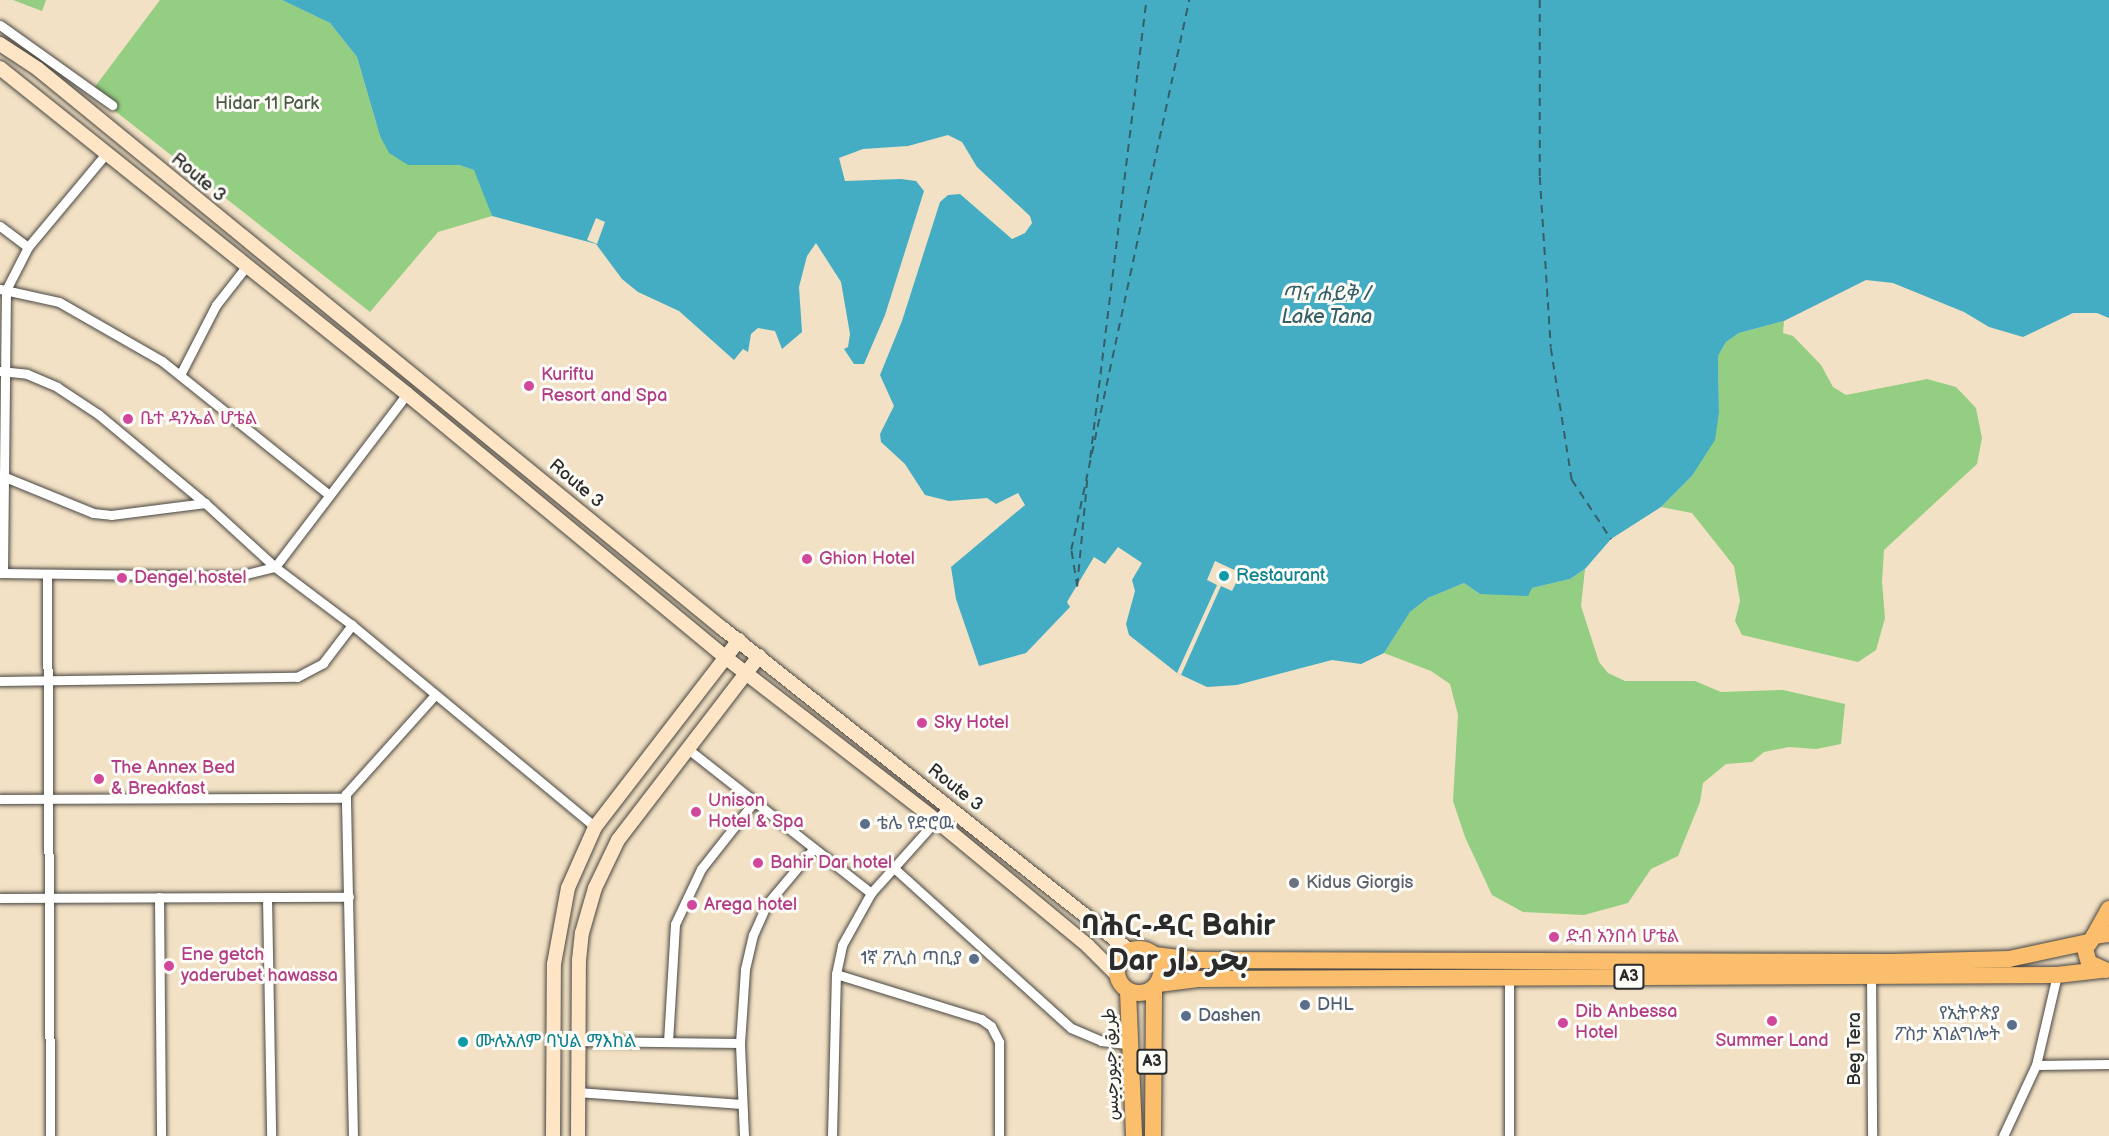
<!DOCTYPE html>
<meta charset="utf-8">
<style>
body{margin:0}
#map{position:relative;width:2109px;height:1136px;overflow:hidden;background:#f2e1c4;font-family:"Balsamiq Sans","Playpen Sans Arabic","Noto Sans Ethiopic",sans-serif}
div>[style]{position:absolute}
.green>*{inset:0;background:#94ce82}
.water>*{inset:0;background:#44adc3}
.pier>*{inset:0;background:#f2e1c4}
.ferry>*{height:1.5px;margin-top:-0.75px;transform-origin:0;background:repeating-linear-gradient(90deg,#355f68 0 8px,transparent 0 14px)}
.roads{filter:drop-shadow(0 0 2px #494642) drop-shadow(0 0 2px #494642)}
.street>*{height:9px;margin:-4.5px;padding:0 4.5px;transform-origin:4.5px;border-radius:4.5px;background:#fff}
.secondary>*{height:14px;margin:-7px;padding:0 7px;transform-origin:7px;border-radius:7px;background:#fde5c5}
.highway>*{height:16px;margin:-8px;padding:0 8px;transform-origin:8px;border-radius:8px;background:#fabe6d}
.highway>.ring{margin:-8px;padding:0;box-sizing:content-box;background:none;border:16px solid #fabe6d;border-radius:50%}
.dots>*{width:16px;height:16px;translate:-50% -50%;box-sizing:border-box;border:3px solid #fdfcf7;border-radius:50%}
span{translate:-50% -50%;white-space:nowrap;text-align:center;line-height:1.15;-webkit-text-stroke:6px #fdfcf7;paint-order:stroke}
.shield-label span{padding:2px 4px;background:#fdfcf7;border:2px solid;border-radius:4px;-webkit-text-stroke-width:0}
.shield-label{font-size:16px;color:#2b2b2b;font-weight:700}
.park-label{font-size:18px;color:#4a5c45}
.street-label{font-size:18px;color:#2b2b2b}
.hotel-label{font-size:18px;color:#b23c85}
.left{translate:0 -50%;text-align:left}
.culture-label{font-size:18px;color:#0d838f}
.service-label{font-size:18px;color:#4e5e75}
.right{translate:-100% -50%;text-align:right}
.worship-label{font-size:18px;color:#5b616d}
.water-label{font-size:20px;color:#355f68;font-style:italic}
.town-label{font-size:30px;color:#2b2b2b;font-weight:700}
</style>
<div id="map">
<div class="green">
<i style="clip-path:polygon(13px 0,46px 0,42px 11px)"></i>
<i style="clip-path:polygon(160px 0,282px 0,330px 23px,357px 57px,380px 136px,408px 165px,459px 165px,475px 170px,492px 216px,438px 232px,370px 312px,91px 92px)"></i>
<i style="clip-path:polygon(1784px 321px,1783px 333px,1793px 336px,1821px 365px,1833px 387px,1846px 395px,1927px 379px,1956px 387px,1976px 408px,1982px 438px,1977px 464px,1884px 550px,1882px 582px,1885px 618px,1876px 650px,1858px 662px,1742px 635px,1735px 621px,1740px 601px,1734px 566px,1692px 513px,1661px 507px,1692px 476px,1714px 440px,1719px 413px,1718px 356px,1726px 342px,1739px 333px)"></i>
<i style="clip-path:polygon(1585px 569px,1581px 606px,1599px 662px,1608px 673px,1625px 681px,1695px 681px,1721px 692px,1783px 690px,1845px 704px,1841px 744px,1816px 749px,1789px 747px,1764px 752px,1752px 762px,1726px 764px,1703px 783px,1700px 802px,1678px 856px,1651px 869px,1628px 903px,1584px 915px,1523px 912px,1492px 895px,1465px 837px,1453px 801px,1458px 715px,1450px 684px,1431px 671px,1384px 653px,1410px 612px,1428px 598px,1464px 583px,1480px 594px,1532px 588px,1570px 579px)"></i>
</div>
<div class="water">
<i style="clip-path:polygon(282px 0,2109px 0,2109px 318px,2097px 313px,2073px 313px,2023px 337px,1989px 327px,1964px 312px,1893px 283px,1866px 280px,1784px 321px,1739px 333px,1726px 342px,1718px 356px,1719px 413px,1715px 440px,1692px 476px,1661px 507px,1611px 539px,1585px 569px,1570px 579px,1532px 588px,1528px 596px,1480px 594px,1464px 583px,1428px 598px,1410px 612px,1384px 653px,1361px 664px,1332px 660px,1237px 685px,1207px 687px,1177px 673px,1129px 635px,1126px 624px,1135px 591px,1132px 580px,1142px 563px,1118px 547px,1105px 564px,1094px 557px,1067px 602px,1070px 607px,1026px 653px,979px 666px,956px 599px,951px 567px,1025px 505px,1018px 493px,996px 504px,987px 498px,949px 501px,925px 495px,905px 464px,881px 442px,880px 434px,894px 406px,880px 375px,902px 321px,940px 202px,948px 195px,960px 194px,1012px 239px,1025px 233px,1032px 223px,1030px 216px,977px 167px,962px 142px,948px 135px,908px 146px,863px 149px,839px 158px,845px 181px,901px 179px,916px 181px,924px 191px,885px 315px,864px 364px,854px 364px,844px 349px,848px 347px,850px 334px,841px 282px,816px 243px,807px 256px,799px 287px,802px 332px,782px 349px,775px 331px,758px 328px,751px 334px,748px 352px,743px 349px,734px 360px,679px 311px,638px 292px,622px 279px,596px 244px,492px 216px,474px 170px,459px 165px,408px 165px,389px 153px,380px 136px,357px 57px,330px 23px)"></i>
</div>
<div class="pier">
<i style="clip-path:polygon(596px 218px,605px 222px,597px 244px,587px 240px)"></i>
<i style="clip-path:polygon(1215px 561px,1241px 573px,1232px 591px,1221px 586px,1181px 675px,1177px 673px,1217px 585px,1207px 580px)"></i>
</div>
<div class="ferry">
<i style="left:1540px;top:0;width:177px;rotate:90deg"></i>
<i style="left:1540px;top:177px;width:171px;rotate:86.3deg"></i>
<i style="left:1551px;top:348px;width:134px;rotate:81deg"></i>
<i style="left:1572px;top:480px;width:71px;rotate:56.5deg"></i>
<i style="left:1090px;top:458px;width:461px;rotate:-83deg"></i>
<i style="left:1077px;top:586px;width:106px;rotate:-84.6deg"></i>
<i style="left:1077px;top:587px;width:37px;rotate:-99deg"></i>
<i style="left:1071px;top:550px;width:563px;rotate:-77.89deg"></i>
</div>
<div class="roads">
<div class="street">
<i style="left:0;top:25px;width:138px;rotate:35.5deg"></i>
<i style="left:0;top:226px;width:35px;rotate:37deg"></i>
<i style="left:0;top:289px;width:60px;rotate:12.4deg"></i>
<i style="left:59px;top:302px;width:119px;rotate:29.8deg"></i>
<i style="left:162px;top:361px;width:214px;rotate:38.7deg"></i>
<i style="left:0;top:371px;width:27px;rotate:6deg"></i>
<i style="left:27px;top:374px;width:33px;rotate:23deg"></i>
<i style="left:57px;top:387px;width:49px;rotate:33.4deg"></i>
<i style="left:98px;top:414px;width:139px;rotate:39.8deg"></i>
<i style="left:205px;top:503px;width:95px;rotate:42.4deg"></i>
<i style="left:275px;top:567px;width:96px;rotate:37deg"></i>
<i style="left:352px;top:625px;width:316px;rotate:39.7deg"></i>
<i style="left:180px;top:375px;width:79px;rotate:-62.8deg"></i>
<i style="left:216px;top:305px;width:47px;rotate:-51.9deg"></i>
<i style="left:0;top:475px;width:100px;rotate:22.2deg"></i>
<i style="left:93px;top:513px;width:18px;rotate:6deg"></i>
<i style="left:111px;top:515px;width:95px;rotate:-7.3deg"></i>
<i style="left:0;top:573px;width:238px;rotate:0.7deg"></i>
<i style="left:238px;top:576px;width:38px;rotate:-14deg"></i>
<i style="left:275px;top:567px;width:218px;rotate:-52.7deg"></i>
<i style="left:3px;top:573px;width:283px;rotate:-89.4deg"></i>
<i style="left:6px;top:290px;width:48px;rotate:-62.9deg"></i>
<i style="left:28px;top:247px;width:120px;rotate:-50.1deg"></i>
<i style="left:47px;top:574px;width:562px;rotate:89.69deg"></i>
<i style="left:0;top:681px;width:297px;rotate:-0.8deg"></i>
<i style="left:297px;top:677px;width:30px;rotate:-28deg"></i>
<i style="left:323px;top:663px;width:48px;rotate:-52.7deg"></i>
<i style="left:688px;top:749px;width:233px;rotate:38.2deg"></i>
<i style="left:0;top:799px;width:346px;rotate:-0.2deg"></i>
<i style="left:895px;top:869px;width:237px;rotate:42.1deg"></i>
<i style="left:1071px;top:1028px;width:33px;rotate:23deg"></i>
<i style="left:1101px;top:1041px;width:32px;rotate:7deg"></i>
<i style="left:159px;top:897px;width:239px;rotate:89.5deg"></i>
<i style="left:267px;top:897px;width:239px;rotate:89deg"></i>
<i style="left:0;top:898px;width:349px;rotate:-0.2deg"></i>
<i style="left:1871px;top:973px;width:163px;rotate:89.6deg"></i>
<i style="left:836px;top:974px;width:152px;rotate:17.2deg"></i>
<i style="left:981px;top:1019px;width:12px;rotate:35deg"></i>
<i style="left:991px;top:1026px;width:18px;rotate:63deg"></i>
<i style="left:999px;top:1042px;width:94px;rotate:90deg"></i>
<i style="left:1509px;top:977px;width:159px;rotate:90deg"></i>
<i style="left:577px;top:1041px;width:163px;rotate:0.7deg"></i>
<i style="left:668px;top:1042px;width:118px;rotate:-86.6deg"></i>
<i style="left:675px;top:924px;width:61px;rotate:-64.7deg"></i>
<i style="left:701px;top:869px;width:85px;rotate:-51.7deg"></i>
<i style="left:2036px;top:1065px;width:73px;rotate:-0.8deg"></i>
<i style="left:577px;top:1092px;width:165px;rotate:4.2deg"></i>
<i style="left:353px;top:1136px;width:342px;rotate:-91.2deg"></i>
<i style="left:346px;top:794px;width:132px;rotate:-48.1deg"></i>
<i style="left:744px;top:1136px;width:93px;rotate:-92.5deg"></i>
<i style="left:740px;top:1043px;width:74px;rotate:-86.1deg"></i>
<i style="left:745px;top:969px;width:35px;rotate:-77deg"></i>
<i style="left:753px;top:935px;width:34px;rotate:-66deg"></i>
<i style="left:767px;top:904px;width:72px;rotate:-50.1deg"></i>
<i style="left:832px;top:1136px;width:162px;rotate:-88.6deg"></i>
<i style="left:836px;top:974px;width:30px;rotate:-78deg"></i>
<i style="left:842px;top:945px;width:60px;rotate:-60.9deg"></i>
<i style="left:871px;top:893px;width:117px;rotate:-48.1deg"></i>
<i style="left:2003px;top:1136px;width:78px;rotate:-65.1deg"></i>
<i style="left:2036px;top:1065px;width:92px;rotate:-76.9deg"></i>
</div>
<div class="secondary">
<i style="left:0;top:44px;width:45px;rotate:33.3deg"></i>
<i style="left:38px;top:69px;width:883px;rotate:39.26deg"></i>
<i style="left:722px;top:628px;width:520px;rotate:38.37deg"></i>
<i style="left:0;top:68px;width:521px;rotate:38.69deg"></i>
<i style="left:407px;top:394px;width:413px;rotate:39.6deg"></i>
<i style="left:725px;top:657px;width:268px;rotate:37.7deg"></i>
<i style="left:937px;top:821px;width:196px;rotate:39.6deg"></i>
<i style="left:1088px;top:946px;width:41px;rotate:45deg"></i>
<i style="left:553px;top:1136px;width:172px;rotate:-89.7deg"></i>
<i style="left:554px;top:964px;width:77px;rotate:-79.6deg"></i>
<i style="left:568px;top:888px;width:67px;rotate:-66.1deg"></i>
<i style="left:595px;top:827px;width:236px;rotate:-52.4deg"></i>
<i style="left:578px;top:1136px;width:176px;rotate:-89.7deg"></i>
<i style="left:579px;top:960px;width:27px;rotate:-84deg"></i>
<i style="left:582px;top:933px;width:47px;rotate:-73.9deg"></i>
<i style="left:595px;top:888px;width:53px;rotate:-64.4deg"></i>
<i style="left:618px;top:840px;width:232px;rotate:-52.5deg"></i>
</div>
<div class="highway">
<i style="left:2094px;top:936px;width:31px;rotate:-61deg"></i>
<i class="ring" style="left:1117px;top:949px;width:28px;height:28px"></i>
<i style="left:1154px;top:955px;width:42px;rotate:6.8deg"></i>
<i style="left:1196px;top:960px;width:696px;rotate:0.16deg"></i>
<i style="left:1892px;top:962px;width:117px;rotate:-1.5deg"></i>
<i style="left:2009px;top:959px;width:81px;rotate:-12.1deg"></i>
<i style="left:2105px;top:970px;width:17px;rotate:-156deg"></i>
<i style="left:2089px;top:963px;width:15px;rotate:-106deg"></i>
<i style="left:2085px;top:949px;width:16px;rotate:-55deg"></i>
<i style="left:2094px;top:936px;width:15px;rotate:-8deg"></i>
<i style="left:1158px;top:984px;width:38px;rotate:-7deg"></i>
<i style="left:1196px;top:979px;width:861px;rotate:-0.27deg"></i>
<i style="left:2057px;top:975px;width:44px;rotate:-6.5deg"></i>
<i style="left:1128px;top:991px;width:145px;rotate:87.6deg"></i>
<i style="left:1153px;top:1136px;width:148px;rotate:-89.6deg"></i>
</div>
</div>
<div class="dots">
<i style="left:529px;top:386px;background:#d1479c"></i>
<i style="left:128px;top:419px;background:#d1479c"></i>
<i style="left:807px;top:559px;background:#d1479c"></i>
<i style="left:1224px;top:576px;background:#0f9aa8"></i>
<i style="left:122px;top:578px;background:#d1479c"></i>
<i style="left:922px;top:723px;background:#d1479c"></i>
<i style="left:99px;top:779px;background:#d1479c"></i>
<i style="left:696px;top:812px;background:#d1479c"></i>
<i style="left:865px;top:824px;background:#5c6f8a"></i>
<i style="left:758px;top:863px;background:#d1479c"></i>
<i style="left:1294px;top:883px;background:#6b7280"></i>
<i style="left:692px;top:905px;background:#d1479c"></i>
<i style="left:1554px;top:937px;background:#d1479c"></i>
<i style="left:974px;top:959px;background:#5c6f8a"></i>
<i style="left:169px;top:966px;background:#d1479c"></i>
<i style="left:1305px;top:1005px;background:#5c6f8a"></i>
<i style="left:1186px;top:1016px;background:#5c6f8a"></i>
<i style="left:1772px;top:1021px;background:#d1479c"></i>
<i style="left:1563px;top:1023px;background:#d1479c"></i>
<i style="left:2012px;top:1025px;background:#5c6f8a"></i>
<i style="left:463px;top:1042px;background:#0f9aa8"></i>
</div>
<div class="shield-label">
<span style="left:1629px;top:977px">A3</span>
<span style="left:1152px;top:1062px">A3</span>
</div>
<div class="park-label">
<span style="left:267px;top:104px">Hidar 11 Park</span>
</div>
<div class="street-label">
<span style="left:198px;top:178px;rotate:40deg">Route 3</span>
<span style="left:576px;top:484px;rotate:40deg">Route 3</span>
<span style="left:955px;top:788px;rotate:38deg">Route 3</span>
<span style="left:1855px;top:1049px;rotate:-90deg">Beg Tera</span>
<span style="left:1112px;top:1064px;rotate:-92deg">طريق جيورجيس</span>
</div>
<div class="hotel-label">
<span class="left" style="left:541px;top:386px">Kuriftu<br>Resort and Spa</span>
<span class="left" style="left:140px;top:419px">ቤተ ዳንኤል ሆቴል</span>
<span class="left" style="left:819px;top:559px">Ghion Hotel</span>
<span class="left" style="left:134px;top:578px">Dengel hostel</span>
<span class="left" style="left:934px;top:723px">Sky Hotel</span>
<span class="left" style="left:111px;top:779px">The Annex Bed<br>&amp; Breakfast</span>
<span class="left" style="left:708px;top:812px">Unison<br>Hotel &amp; Spa</span>
<span class="left" style="left:770px;top:863px">Bahir Dar hotel</span>
<span class="left" style="left:704px;top:905px">Arega hotel</span>
<span class="left" style="left:1566px;top:937px">ድብ አንበሳ ሆቴል</span>
<span class="left" style="left:181px;top:966px">Ene getch<br>yaderubet hawassa</span>
<span class="left" style="left:1575px;top:1023px">Dib Anbessa<br>Hotel</span>
<span style="left:1772px;top:1041px">Summer Land</span>
</div>
<div class="culture-label">
<span class="left" style="left:1236px;top:576px">Restaurant</span>
<span class="left" style="left:475px;top:1042px">ሙሉአለም ባህል ማእከል</span>
</div>
<div class="service-label">
<span class="left" style="left:877px;top:824px">ቴሌ የድሮዉ</span>
<span class="right" style="left:962px;top:959px">1ኛ ፖሊስ ጣቢያ</span>
<span class="left" style="left:1317px;top:1005px">DHL</span>
<span class="right" style="left:2000px;top:1025px">የኢትዮጵያ<br>ፖስታ አገልግሎት</span>
<span class="left" style="left:1198px;top:1016px">Dashen</span>
</div>
<div class="worship-label">
<span class="left" style="left:1306px;top:883px">Kidus Giorgis</span>
</div>
<div class="water-label">
<span style="left:1327px;top:306px">ጣና ሐይቅ /<br>Lake Tana</span>
</div>
<div class="town-label">
<span style="left:1178px;top:943px">ባሕር-ዳር Bahir<br>Dar بحر دار</span>
</div>
</div>
